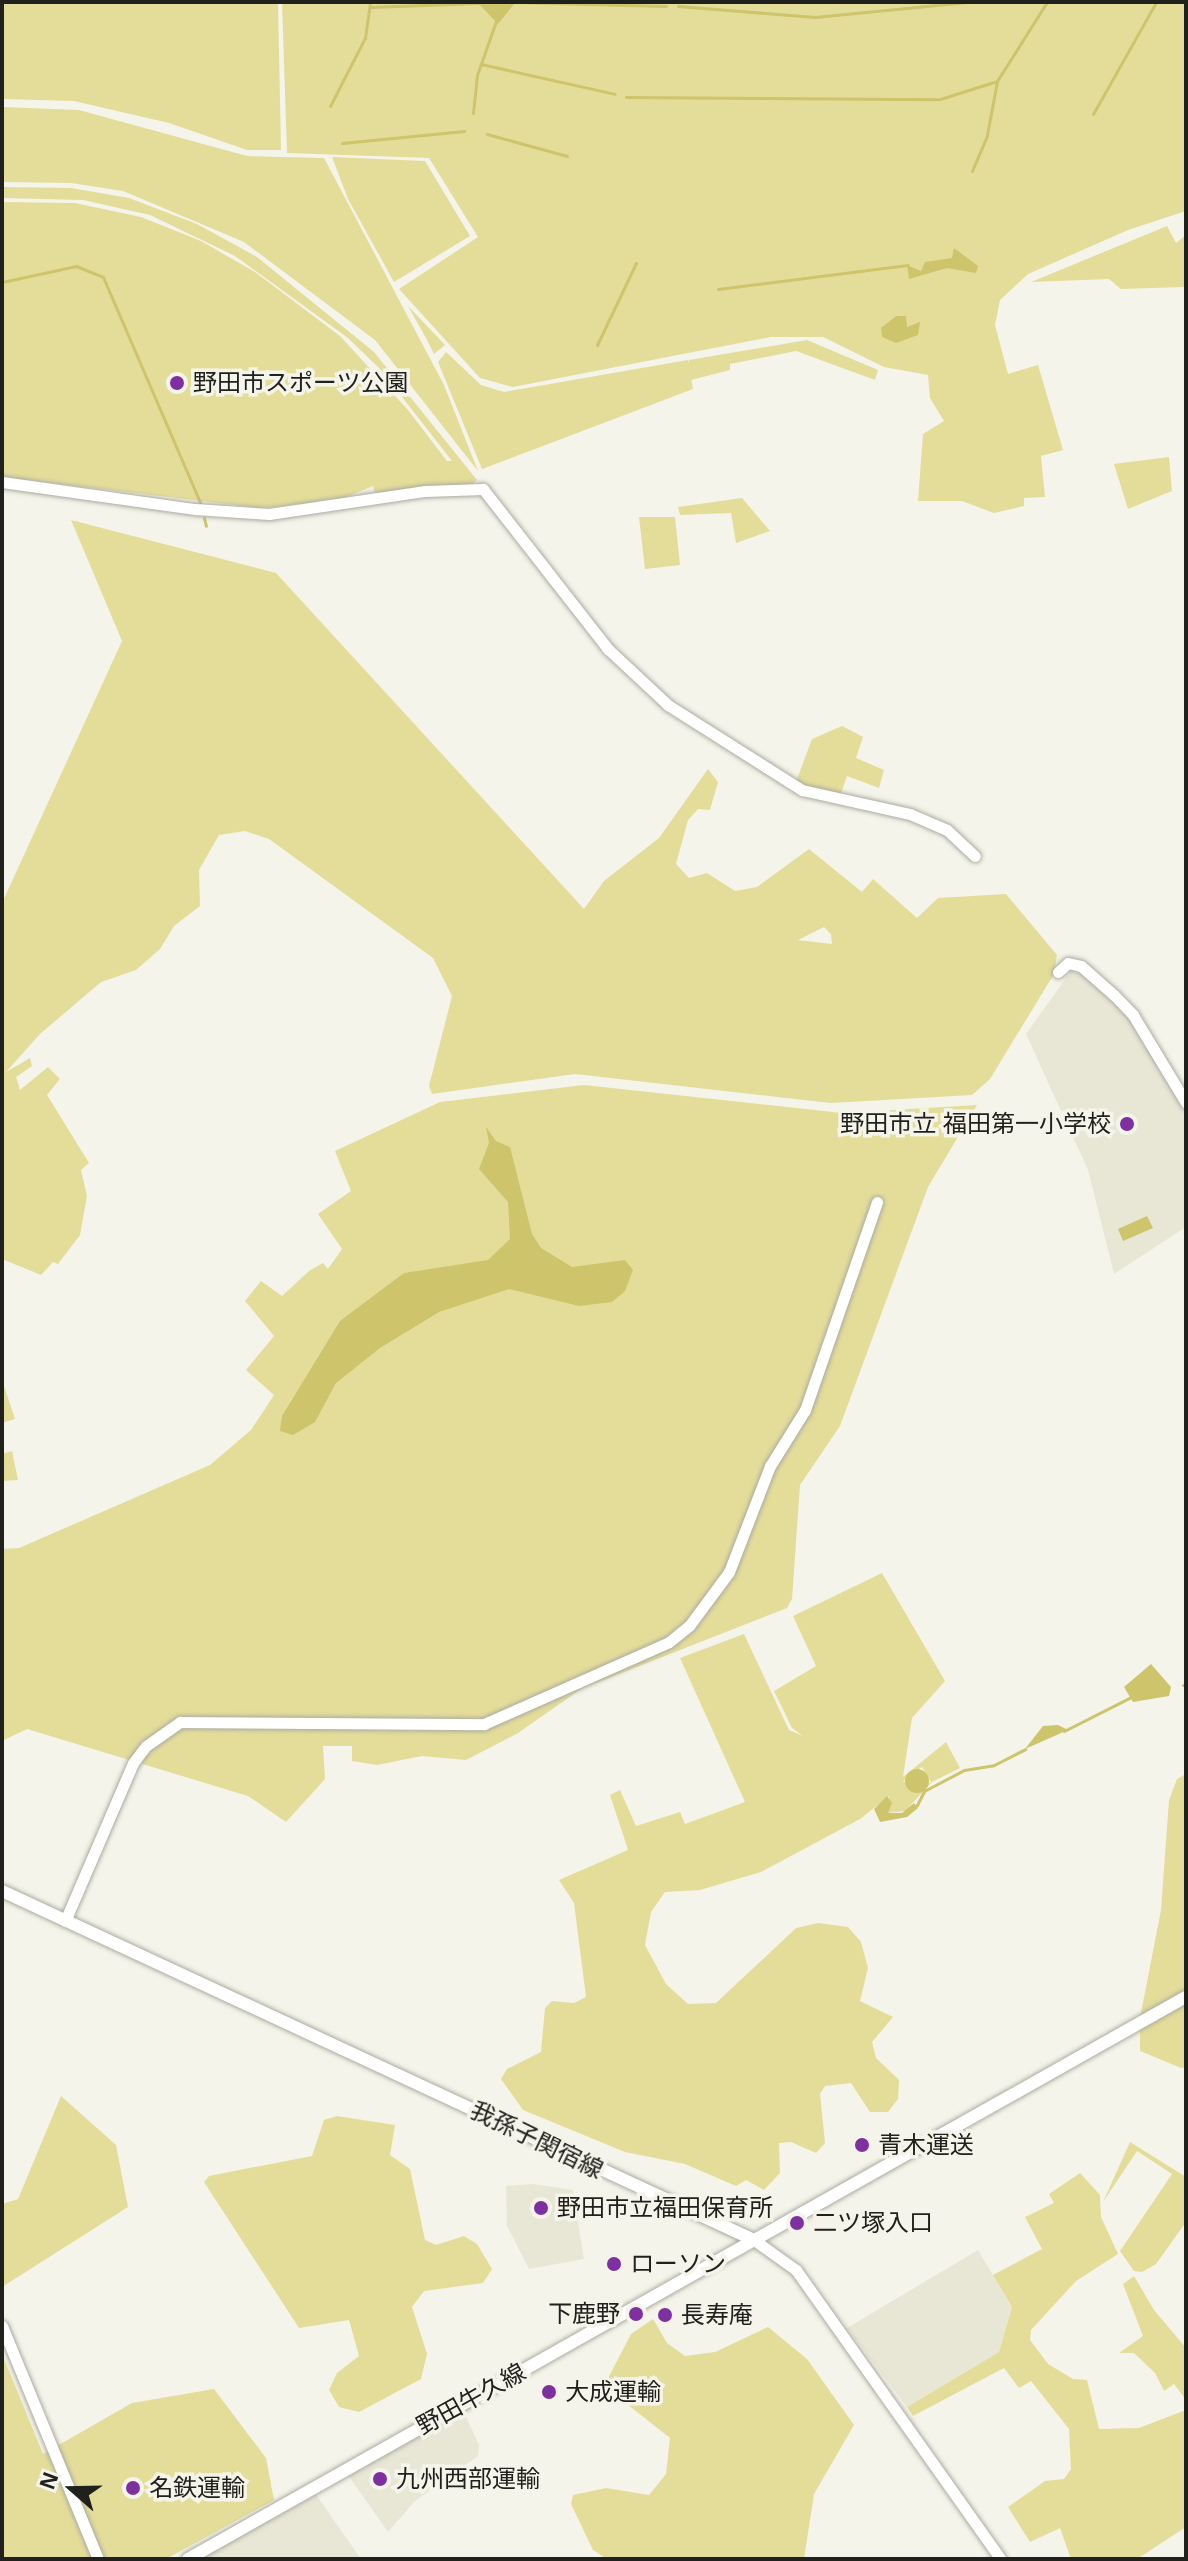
<!DOCTYPE html>
<meta charset="utf-8">
<style>
body{margin:0}
#map{position:relative;width:1188px;height:2561px;overflow:hidden;background:#f4f4ea;font-family:Arial,"Noto Sans JP",sans-serif}
div>[style]{position:absolute}
.built>*{inset:0;background:#e8e7d6}
.green>*{inset:0;background:#e4dd9a}
.water>*{inset:0;background:#cdc46b}
.round{border-radius:50%}
.stream>*{height:3px;margin:-1.5px;padding:0 1.5px;transform-origin:1.5px;border-radius:1.5px;background:#cdc46b}
.roads{filter:drop-shadow(0 0 2px #ababa1) drop-shadow(0 0 2px #ababa1)}
.secondary>*{height:11px;margin:-5.5px;padding:0 5.5px;transform-origin:5.5px;border-radius:5.5px;background:#fff}
.primary>*{height:12px;margin:-6px;padding:0 6px;transform-origin:6px;border-radius:6px;background:#fff}
.dots>*{width:22px;height:22px;translate:-50% -50%;box-sizing:border-box;border:4px solid #f4f4ea;border-radius:50%}
span{translate:-50% -50%;white-space:nowrap;text-align:center;line-height:1.15;-webkit-text-stroke:7px #f4f4ea;paint-order:stroke}
.poi-label{font-size:24px;color:#20201c}
.left{translate:0 -50%;text-align:left}
.right{translate:-100% -50%;text-align:right}
.street-label{font-size:24px;color:#20201c}
.frame{position:absolute;inset:0;border:4px solid #20201c;pointer-events:none}
.north{position:absolute;left:32px;top:2449px;width:80px;height:80px;-webkit-text-stroke:6px #f4f4ea;paint-order:stroke;rotate:290deg;font-size:22px;font-weight:700;line-height:32px;text-align:center;color:#20201c}
.north::after{content:'';display:block;margin:auto;width:28px;height:36px;background:#20201c;clip-path:polygon(50% 0,100% 100%,50% 72%,0 100%)}
</style>
<div id="map">
<div class="built">
<i style="clip-path:polygon(1071px 971px,1084px 975px,1127px 1015px,1186px 1113px,1186px 1227px,1114px 1274px,1088px 1170px,1026px 1034px)"></i>
<i style="clip-path:polygon(533px 2184px,573px 2190px,584px 2259px,529px 2269px,507px 2226px,506px 2186px)"></i>
<i style="clip-path:polygon(978px 2250px,1012px 2307px,999px 2352px,907px 2407px,847px 2328px)"></i>
<i style="clip-path:polygon(463px 2410px,479px 2445px,478px 2456px,415px 2501px,388px 2532px,348px 2475px)"></i>
<i style="clip-path:polygon(315px 2493px,361px 2559px,197px 2559px)"></i>
</div>
<div class="green">
<i style="clip-path:polygon(2px 2px,278px 2px,281px 150px,247px 150px,169px 123px,74px 101px,2px 99px)"></i>
<i style="clip-path:polygon(282px 2px,1186px 2px,1186px 211px,1128px 230px,1028px 274px,1000px 300px,995px 325px,1008px 374px,1038px 365px,1063px 450px,1041px 456px,1045px 497px,1024px 498px,1024px 506px,994px 513px,962px 501px,918px 501px,923px 434px,944px 421px,930px 398px,928px 375px,884px 367px,823px 337px,771px 337px,513px 387px,480px 378px,399px 289px,478px 237px,429px 158px,287px 153px)"></i>
<i style="clip-path:polygon(2px 107px,79px 110px,247px 156px,324px 158px,444px 385px,478px 471px,375px 340px,244px 242px,123px 191px,71px 183px,2px 182px)"></i>
<i style="clip-path:polygon(332px 157px,425px 161px,470px 236px,394px 282px,348px 199px)"></i>
<i style="clip-path:polygon(2px 187px,71px 188px,129px 198px,197px 224px,257px 257px,374px 352px,477px 480px,472px 484px,375px 493px,373px 486px,337px 501px,261px 508px,2px 477px,2px 202px,75px 203px,141px 217px,201px 241px,255px 272px,340px 336px,408px 410px,447px 461px,452px 461px,381px 370px,348px 338px,235px 256px,150px 215px,83px 200px,2px 198px)"></i>
<i style="clip-path:polygon(1167px 226px,1176px 243px,1186px 235px,1185px 287px,1121px 289px,1109px 279px,1031px 282px)"></i>
<i style="clip-path:polygon(408px 306px,445px 345px,434px 354px,426px 338px)"></i>
<i style="clip-path:polygon(807px 340px,878px 370px,875px 380px,796px 351px,730px 364px,730px 370px,691px 380px,687px 368px,689px 360px)"></i>
<i style="clip-path:polygon(446px 352px,481px 385px,504px 392px,688px 360px,693px 389px,482px 469px,438px 362px)"></i>
<i style="clip-path:polygon(1169px 457px,1172px 491px,1128px 509px,1114px 464px)"></i>
<i style="clip-path:polygon(742px 498px,770px 531px,736px 543px,731px 513px,680px 515px,678px 507px)"></i>
<i style="clip-path:polygon(639px 517px,675px 517px,680px 565px,645px 569px)"></i>
<i style="clip-path:polygon(evenodd,71px 520px,276px 573px,584px 909px,604px 881px,659px 838px,708px 769px,718px 782px,710px 810px,698px 809px,688px 820px,676px 864px,689px 878px,707px 873px,735px 891px,757px 887px,809px 849px,862px 892px,873px 879px,917px 918px,938px 898px,1006px 894px,1057px 955px,1054px 974px,990px 1079px,972px 1095px,831px 1103px,575px 1074px,432px 1094px,429px 1086px,452px 996px,433px 958px,269px 839px,245px 831px,219px 835px,199px 870px,200px 906px,174px 926px,160px 949px,136px 970px,101px 982px,40px 1034px,6px 1072px,30px 1058px,32px 1066px,16px 1077px,20px 1090px,48px 1067px,60px 1079px,47px 1095px,89px 1163px,81px 1170px,87px 1196px,80px 1235px,58px 1264px,53px 1262px,41px 1275px,2px 1259px,2px 903px,122px 641px,71px 520px,824px 927px,831px 934px,832px 944px,798px 940px,824px 927px)"></i>
<i style="clip-path:polygon(842px 726px,863px 737px,856px 758px,884px 770px,879px 788px,847px 776px,840px 796px,796px 782px,812px 739px)"></i>
<i style="clip-path:polygon(584px 1085px,842px 1113px,977px 1105px,928px 1187px,840px 1426px,800px 1485px,792px 1599px,787px 1608px,581px 1689px,518px 1733px,466px 1760px,422px 1756px,377px 1765px,352px 1761px,352px 1746px,323px 1746px,325px 1779px,286px 1822px,248px 1796px,27px 1729px,2px 1741px,2px 1549px,19px 1548px,210px 1465px,251px 1430px,274px 1395px,246px 1370px,274px 1336px,245px 1301px,261px 1281px,282px 1296px,309px 1271px,323px 1263px,328px 1269px,342px 1249px,318px 1214px,351px 1191px,335px 1151px,440px 1102px)"></i>
<i style="clip-path:polygon(2px 1380px,15px 1419px,2px 1423px)"></i>
<i style="clip-path:polygon(12px 1451px,18px 1480px,2px 1481px,2px 1454px)"></i>
<i style="clip-path:polygon(evenodd,882px 1573px,945px 1681px,912px 1718px,903px 1777px,946px 1742px,960px 1768px,932px 1782px,905px 1811px,888px 1813px,889px 1796px,860px 1819px,761px 1872px,700px 1890px,665px 1892px,651px 1912px,645px 1945px,666px 1984px,688px 2004px,716px 2003px,796px 1928px,818px 1923px,848px 1927px,861px 1942px,868px 1968px,860px 2001px,893px 2017px,872px 2042px,876px 2058px,899px 2080px,898px 2099px,888px 2112px,870px 2112px,851px 2083px,825px 2086px,820px 2094px,825px 2143px,816px 2153px,791px 2142px,779px 2143px,780px 2173px,764px 2190px,746px 2180px,736px 2186px,685px 2164px,625px 2152px,523px 2110px,501px 2079px,507px 2069px,541px 2052px,545px 2008px,552px 2001px,574px 2003px,586px 1997px,574px 1903px,559px 1880px,628px 1850px,610px 1795px,620px 1790px,636px 1826px,680px 1812px,685px 1824px,745px 1802px,680px 1658px,744px 1634px,789px 1730px,803px 1736px,792px 1728px,774px 1691px,816px 1666px,793px 1616px,882px 1573px,922px 1767px,931px 1782px,920px 1789px,903px 1781px,922px 1767px)"></i>
<i style="clip-path:polygon(1186px 1774px,1186px 2067px,1181px 2068px,1140px 2051px,1140px 2018px,1161px 1910px,1169px 1800px,1177px 1779px)"></i>
<i style="clip-path:polygon(61px 2096px,116px 2145px,128px 2207px,2px 2287px,2px 2204px,18px 2199px)"></i>
<i style="clip-path:polygon(337px 2116px,395px 2125px,390px 2155px,410px 2169px,425px 2240px,436px 2245px,464px 2236px,477px 2244px,492px 2269px,483px 2283px,424px 2291px,412px 2307px,427px 2354px,421px 2379px,359px 2412px,339px 2407px,329px 2390px,337px 2373px,359px 2356px,349px 2320px,299px 2328px,204px 2182px,209px 2176px,312px 2156px,324px 2120px)"></i>
<i style="clip-path:polygon(1130px 2142px,1186px 2177px,1186px 2222px,1156px 2264px,1142px 2272px,1134px 2271px,1120px 2251px,1172px 2174px,1137px 2151px,1103px 2202px)"></i>
<i style="clip-path:polygon(1080px 2173px,1100px 2195px,1101px 2217px,1118px 2254px,1076px 2281px,1031px 2330px,1030px 2340px,1048px 2364px,1073px 2379px,1087px 2380px,1099px 2429px,1139px 2428px,1186px 2410px,1186px 2527px,1137px 2559px,1071px 2559px,1060px 2528px,1030px 2542px,1008px 2507px,1045px 2481px,1064px 2479px,1071px 2469px,1069px 2429px,1031px 2381px,1019px 2388px,1004px 2368px,913px 2416px,907px 2407px,999px 2352px,1012px 2307px,993px 2275px,1042px 2249px,1025px 2217px,1054px 2203px,1049px 2194px)"></i>
<i style="clip-path:polygon(1134px 2276px,1154px 2310px,1186px 2348px,1186px 2400px,1174px 2384px,1164px 2391px,1155px 2373px,1134px 2353px,1119px 2353px,1143px 2336px,1123px 2284px)"></i>
<i style="clip-path:polygon(653px 2319px,667px 2343px,685px 2356px,715px 2352px,768px 2327px,807px 2359px,854px 2425px,814px 2494px,804px 2559px,607px 2559px,593px 2550px,571px 2504px,573px 2495px,606px 2488px,649px 2495px,666px 2474px,670px 2438px,604px 2386px,631px 2334px)"></i>
<i style="clip-path:polygon(2px 2354px,43px 2454px,132px 2403px,214px 2389px,266px 2458px,274px 2500px,166px 2559px,2px 2559px)"></i>
</div>
<div class="water">
<i style="clip-path:polygon(477px 2px,514px 2px,514px 4px,498px 24px)"></i>
<i style="clip-path:polygon(954px 248px,978px 266px,976px 273px,947px 268px,909px 279px,907px 265px,921px 271px,925px 262px,952px 258px)"></i>
<i style="clip-path:polygon(896px 316px,906px 316px,907px 327px,920px 322px,918px 335px,896px 343px,882px 337px,881px 328px)"></i>
<i style="clip-path:polygon(486px 1127px,496px 1141px,510px 1147px,532px 1234px,541px 1248px,572px 1267px,625px 1260px,633px 1270px,625px 1291px,612px 1302px,579px 1306px,509px 1289px,439px 1312px,380px 1348px,336px 1383px,315px 1422px,293px 1435px,280px 1431px,282px 1416px,340px 1321px,404px 1273px,488px 1260px,510px 1239px,508px 1202px,479px 1169px,489px 1143px)"></i>
<i style="clip-path:polygon(1147px 1216px,1153px 1228px,1123px 1241px,1118px 1229px)"></i>
<i style="clip-path:polygon(1151px 1664px,1171px 1687px,1169px 1696px,1133px 1702px,1124px 1687px)"></i>
<i style="clip-path:polygon(1058px 1725px,1068px 1730px,1025px 1749px,1043px 1726px)"></i>
<i class="round" style="left:905px;top:1769px;width:24px;height:24px"></i>
<i style="clip-path:polygon(887px 1796px,892px 1803px,888px 1813px,902px 1813px,914px 1803px,918px 1808px,907px 1817px,880px 1822px,874px 1809px)"></i>
</div>
<div class="stream">
<i style="left:510px;top:2px;width:156px;rotate:1.5deg"></i>
<i style="left:678px;top:6px;width:137px;rotate:4.6deg"></i>
<i style="left:815px;top:17px;width:153px;rotate:-5.6deg"></i>
<i style="left:370px;top:7px;width:109px;rotate:-2.1deg"></i>
<i style="left:481px;top:64px;width:137px;rotate:12.6deg"></i>
<i style="left:626px;top:97px;width:314px;rotate:0.4deg"></i>
<i style="left:940px;top:99px;width:60px;rotate:-17.5deg"></i>
<i style="left:330px;top:106px;width:76px;rotate:-62.8deg"></i>
<i style="left:365px;top:38px;width:36px;rotate:-82deg"></i>
<i style="left:473px;top:113px;width:38px;rotate:-84deg"></i>
<i style="left:477px;top:75px;width:57px;rotate:-70.6deg"></i>
<i style="left:1093px;top:114px;width:129px;rotate:-60.6deg"></i>
<i style="left:487px;top:134px;width:83px;rotate:15.4deg"></i>
<i style="left:342px;top:143px;width:123px;rotate:-5.6deg"></i>
<i style="left:972px;top:171px;width:39px;rotate:-67deg"></i>
<i style="left:987px;top:135px;width:55px;rotate:-79.5deg"></i>
<i style="left:997px;top:81px;width:93px;rotate:-57.7deg"></i>
<i style="left:2px;top:282px;width:76px;rotate:-12.2deg"></i>
<i style="left:76px;top:266px;width:29px;rotate:22deg"></i>
<i style="left:103px;top:277px;width:245px;rotate:66.7deg"></i>
<i style="left:718px;top:289px;width:191px;rotate:-7.2deg"></i>
<i style="left:597px;top:345px;width:91px;rotate:-64.6deg"></i>
<i style="left:204px;top:518px;width:8px;rotate:76deg"></i>
<i style="left:1183px;top:1685px;width:3px;rotate:-18deg"></i>
<i style="left:1064px;top:1731px;width:75px;rotate:-26.9deg"></i>
<i style="left:917px;top:1805px;width:16px;rotate:-63deg"></i>
<i style="left:924px;top:1791px;width:45px;rotate:-27.7deg"></i>
<i style="left:964px;top:1770px;width:30px;rotate:-9deg"></i>
<i style="left:994px;top:1765px;width:35px;rotate:-27deg"></i>
</div>
<div class="roads">
<div class="secondary">
<i style="left:2px;top:482px;width:195px;rotate:8deg"></i>
<i style="left:195px;top:509px;width:74px;rotate:3.9deg"></i>
<i style="left:269px;top:514px;width:158px;rotate:-8.4deg"></i>
<i style="left:425px;top:491px;width:58px;rotate:-2deg"></i>
<i style="left:483px;top:489px;width:203px;rotate:52deg"></i>
<i style="left:608px;top:649px;width:82px;rotate:43deg"></i>
<i style="left:668px;top:705px;width:159px;rotate:32.4deg"></i>
<i style="left:802px;top:790px;width:111px;rotate:12.5deg"></i>
<i style="left:910px;top:814px;width:40px;rotate:23.4deg"></i>
<i style="left:947px;top:830px;width:38px;rotate:43deg"></i>
<i style="left:1058px;top:972px;width:13px;rotate:-42deg"></i>
<i style="left:1068px;top:963px;width:13px;rotate:13deg"></i>
<i style="left:1081px;top:966px;width:44px;rotate:41.3deg"></i>
<i style="left:1114px;top:995px;width:28px;rotate:46deg"></i>
<i style="left:1133px;top:1015px;width:103px;rotate:58.9deg"></i>
<i style="left:65px;top:1921px;width:172px;rotate:-66.7deg"></i>
<i style="left:133px;top:1763px;width:21px;rotate:-53deg"></i>
<i style="left:146px;top:1746px;width:42px;rotate:-35.2deg"></i>
<i style="left:180px;top:1722px;width:304px;rotate:0.4deg"></i>
<i style="left:484px;top:1724px;width:202px;rotate:-23.9deg"></i>
<i style="left:669px;top:1642px;width:26px;rotate:-39deg"></i>
<i style="left:689px;top:1626px;width:67px;rotate:-53.5deg"></i>
<i style="left:729px;top:1572px;width:114px;rotate:-68.9deg"></i>
<i style="left:770px;top:1466px;width:66px;rotate:-58deg"></i>
<i style="left:805px;top:1410px;width:220px;rotate:-70.9deg"></i>
<i style="left:754px;top:2240px;width:52px;rotate:35.5deg"></i>
<i style="left:796px;top:2270px;width:354px;rotate:54.7deg"></i>
<i style="left:2px;top:2326px;width:252px;rotate:67.6deg"></i>
</div>
<div class="primary">
<i style="left:2px;top:1891px;width:829px;rotate:24.9deg"></i>
<i style="left:188px;top:2559px;width:1145px;rotate:-29.39deg"></i>
</div>
</div>
<div class="dots">
<i style="left:177px;top:383px;background:#7e30a1"></i>
<i style="left:1127px;top:1124px;background:#7e30a1"></i>
<i style="left:862px;top:2145px;background:#7e30a1"></i>
<i style="left:541px;top:2208px;background:#7e30a1"></i>
<i style="left:797px;top:2223px;background:#7e30a1"></i>
<i style="left:614px;top:2264px;background:#7e30a1"></i>
<i style="left:636px;top:2314px;background:#7e30a1"></i>
<i style="left:665px;top:2315px;background:#7e30a1"></i>
<i style="left:549px;top:2392px;background:#7e30a1"></i>
<i style="left:380px;top:2479px;background:#7e30a1"></i>
<i style="left:133px;top:2488px;background:#7e30a1"></i>
</div>
<div class="poi-label">
<span class="left" style="left:193px;top:383px">野田市スポーツ公園</span>
<span class="right" style="left:1111px;top:1124px">野田市立 福田第一小学校</span>
<span class="left" style="left:878px;top:2145px">青木運送</span>
<span class="left" style="left:557px;top:2208px">野田市立福田保育所</span>
<span class="left" style="left:813px;top:2223px">二ツ塚入口</span>
<span class="left" style="left:630px;top:2264px">ローソン</span>
<span class="right" style="left:620px;top:2314px">下鹿野</span>
<span class="left" style="left:681px;top:2315px">長寿庵</span>
<span class="left" style="left:565px;top:2392px">大成運輸</span>
<span class="left" style="left:396px;top:2479px">九州西部運輸</span>
<span class="left" style="left:149px;top:2488px">名鉄運輸</span>
</div>
<div class="street-label">
<span style="left:537px;top:2140px;rotate:26deg">我孫子関宿線</span>
<span style="left:471px;top:2399px;rotate:-29deg">野田牛久線</span>
</div>
<div class="frame"></div>
<div class="north">N</div>
</div>
